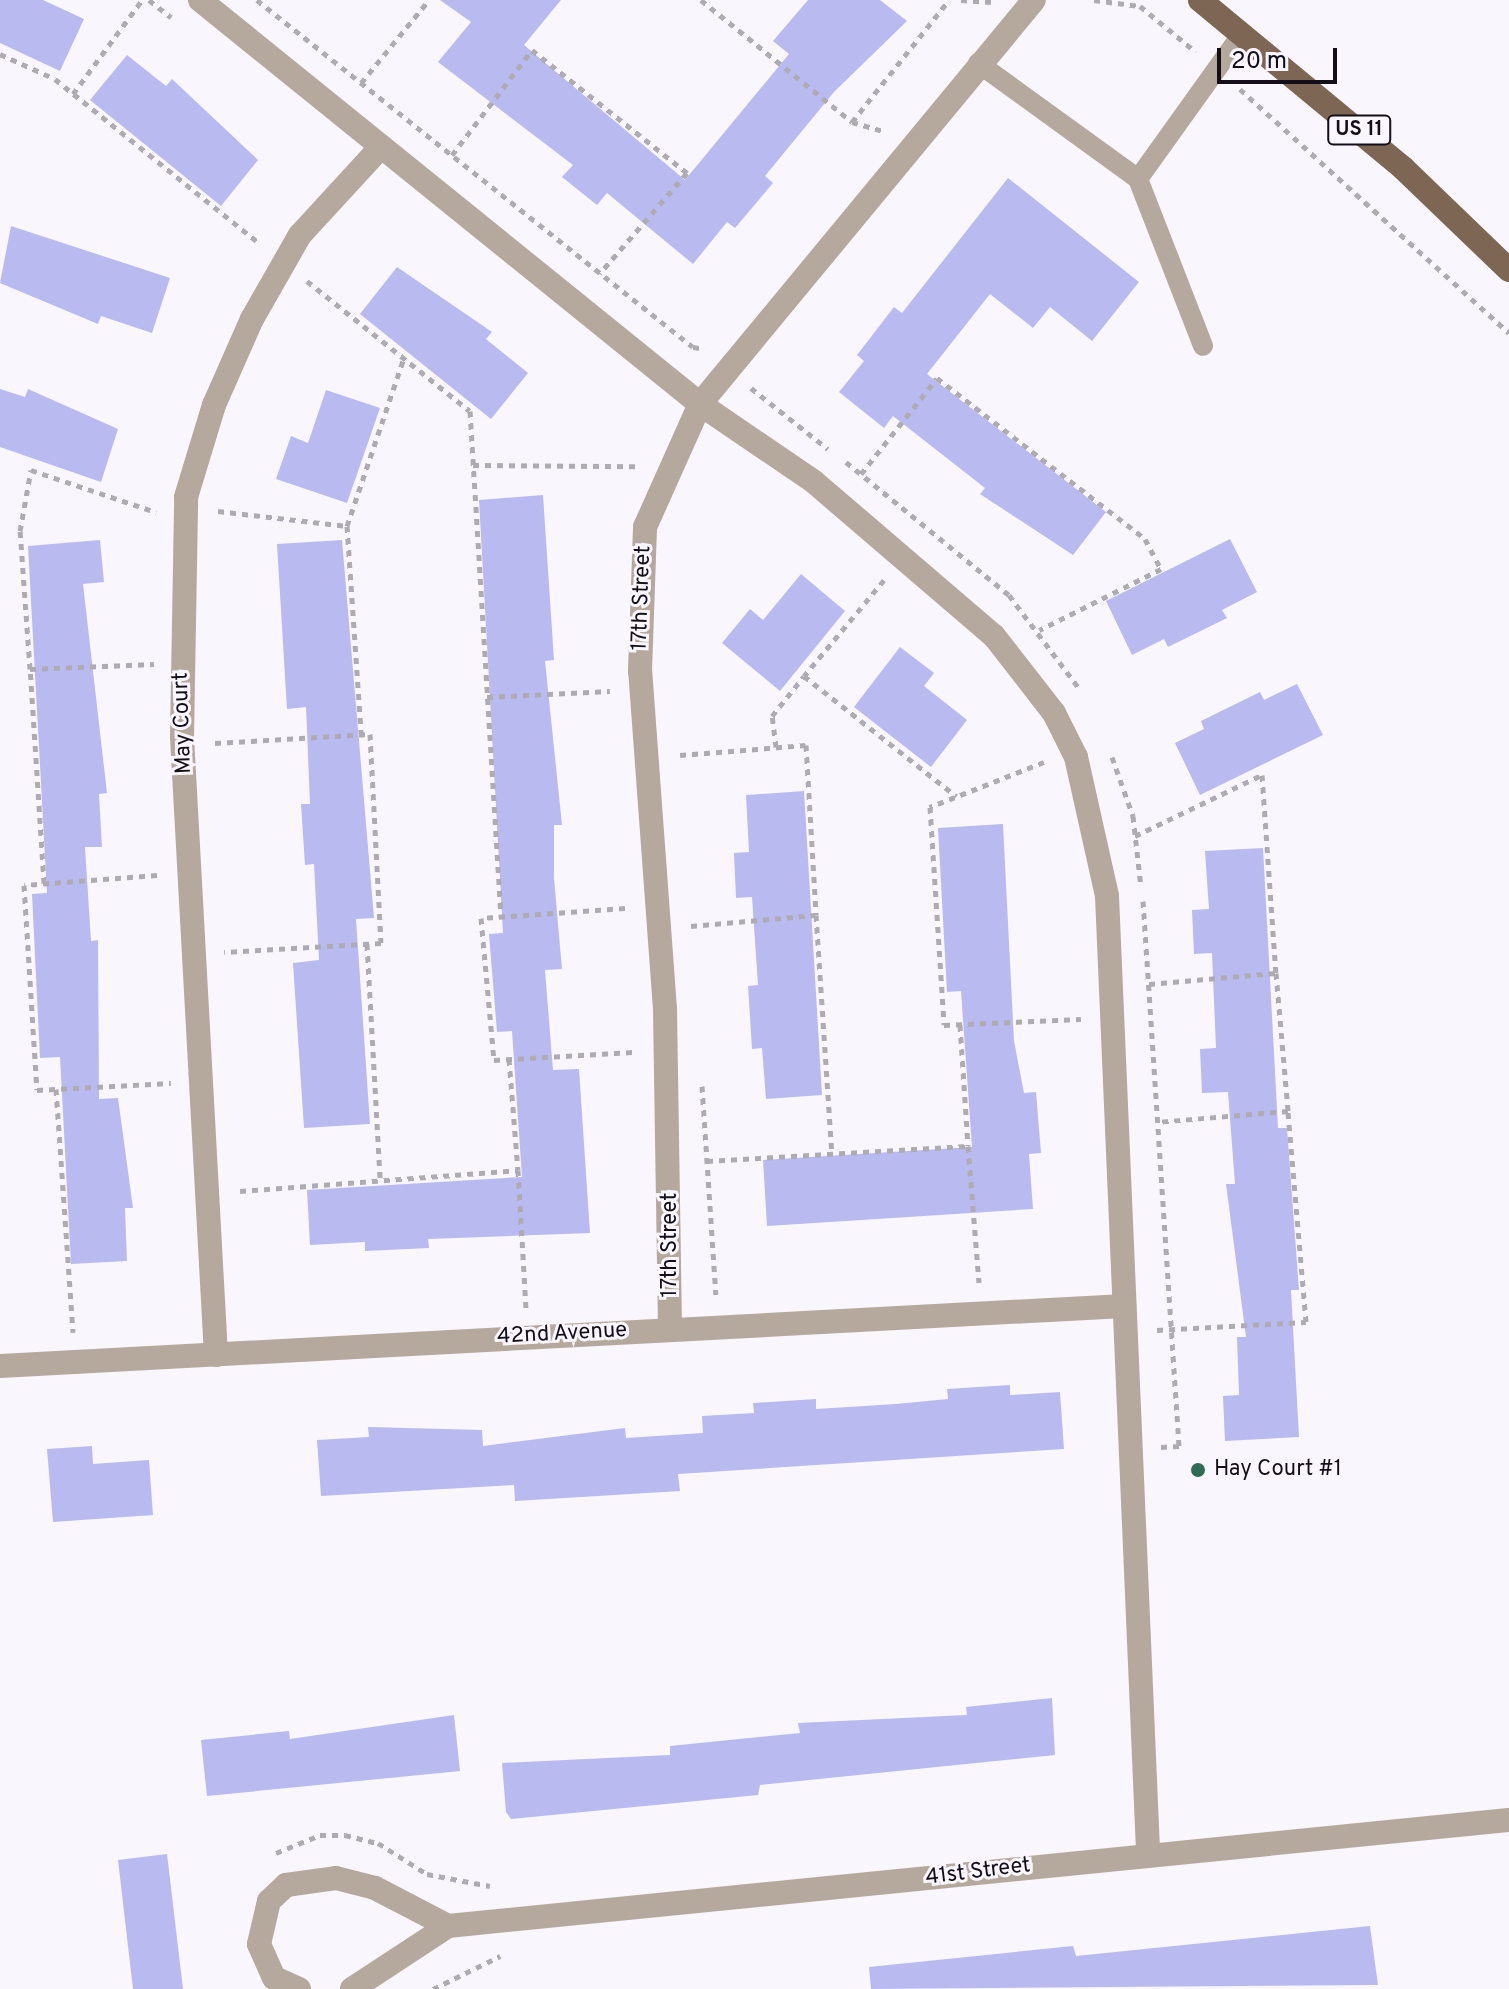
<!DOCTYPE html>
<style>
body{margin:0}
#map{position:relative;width:1509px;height:1989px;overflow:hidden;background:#f9f6fd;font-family:Overpass,sans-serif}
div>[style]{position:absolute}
.building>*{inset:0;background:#b9baf0}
.path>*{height:5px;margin-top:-2.5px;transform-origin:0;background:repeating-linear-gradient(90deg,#aeabb3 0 6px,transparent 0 12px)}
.service>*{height:20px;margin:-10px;padding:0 10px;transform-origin:10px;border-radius:10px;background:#b5a89d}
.minor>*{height:24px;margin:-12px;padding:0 12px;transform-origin:12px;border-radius:12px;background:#b5a89d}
.primary>*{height:24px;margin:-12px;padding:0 12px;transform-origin:12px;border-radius:12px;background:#7d6653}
.dots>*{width:22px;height:22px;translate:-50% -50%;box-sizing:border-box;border:4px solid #f9f6fd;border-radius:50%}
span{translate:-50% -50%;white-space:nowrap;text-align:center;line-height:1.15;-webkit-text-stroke:6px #f9f6fd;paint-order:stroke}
.shield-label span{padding:2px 6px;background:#f9f6fd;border:2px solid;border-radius:6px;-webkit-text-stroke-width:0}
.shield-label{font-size:20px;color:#130e19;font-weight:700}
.street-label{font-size:22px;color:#130e19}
.poi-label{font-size:22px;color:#130e19}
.left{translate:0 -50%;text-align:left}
.scale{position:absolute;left:1217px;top:48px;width:120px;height:36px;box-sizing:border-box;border:4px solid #130e19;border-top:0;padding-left:10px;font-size:24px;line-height:28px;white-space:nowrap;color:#130e19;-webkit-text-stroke:6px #f9f6fd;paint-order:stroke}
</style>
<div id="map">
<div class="building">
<i style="clip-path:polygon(0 0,43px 0,84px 19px,60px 71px,0 43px)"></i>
<i style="clip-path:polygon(440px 0,561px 0,524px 45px,685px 180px,789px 54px,773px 41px,808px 0,880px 0,907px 21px,834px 92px,765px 176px,773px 183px,735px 228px,727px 222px,693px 264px,607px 193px,597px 205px,562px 177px,573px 165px,438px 62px,471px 22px)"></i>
<i style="clip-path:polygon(127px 55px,166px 86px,172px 79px,258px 160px,221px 206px,90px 100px)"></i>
<i style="clip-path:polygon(1008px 178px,1139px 282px,1092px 341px,1050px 307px,1033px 328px,990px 294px,927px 374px,1106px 512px,1073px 555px,980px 494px,985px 488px,893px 416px,884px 428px,839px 392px,864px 361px,857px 355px,894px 307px,902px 313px)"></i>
<i style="clip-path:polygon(11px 226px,170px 278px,152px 333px,101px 316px,98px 324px,0 283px)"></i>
<i style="clip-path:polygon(397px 267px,492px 332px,486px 339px,528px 373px,491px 419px,360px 314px)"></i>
<i style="clip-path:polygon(0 389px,25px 397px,28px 389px,118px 429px,101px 482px,0 447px)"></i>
<i style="clip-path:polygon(326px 390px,380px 408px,347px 503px,276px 479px,291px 436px,308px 443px)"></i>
<i style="clip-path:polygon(543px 495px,554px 660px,545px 661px,562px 825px,554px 825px,554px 878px,562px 969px,545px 970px,553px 1070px,579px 1069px,590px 1233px,428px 1239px,429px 1248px,365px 1251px,365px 1242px,310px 1245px,307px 1190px,522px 1177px,512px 1031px,497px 1032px,489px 934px,503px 933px,479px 500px)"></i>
<i style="clip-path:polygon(1230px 539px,1257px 592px,1222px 610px,1227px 618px,1168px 647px,1164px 639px,1132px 655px,1106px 601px)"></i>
<i style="clip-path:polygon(100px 540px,104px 582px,83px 584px,107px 793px,99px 794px,102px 847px,85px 847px,91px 941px,98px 940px,99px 1099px,118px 1098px,133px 1208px,125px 1208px,127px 1261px,71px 1264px,60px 1057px,40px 1058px,32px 894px,47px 893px,28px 546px)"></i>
<i style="clip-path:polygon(342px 540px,374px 918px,356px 919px,370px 1124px,304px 1128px,293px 963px,319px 960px,314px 864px,305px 865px,301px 804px,310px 804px,306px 707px,287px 709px,277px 544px)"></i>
<i style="clip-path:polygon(801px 574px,845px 611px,780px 691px,722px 643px,750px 609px,763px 620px)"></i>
<i style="clip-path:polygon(900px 647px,934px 673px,924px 686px,967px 720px,931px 767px,854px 707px)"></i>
<i style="clip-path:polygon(1297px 684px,1323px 735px,1200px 795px,1175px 743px,1204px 729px,1201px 721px,1260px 692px,1264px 700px)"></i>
<i style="clip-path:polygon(804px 791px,822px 1095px,766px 1099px,762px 1048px,752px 1049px,748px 986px,758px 985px,752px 897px,736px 898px,734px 853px,749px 852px,746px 795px)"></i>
<i style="clip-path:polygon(1003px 824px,1014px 1041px,1024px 1093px,1036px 1092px,1041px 1153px,1029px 1154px,1033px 1209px,767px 1226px,763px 1160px,972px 1147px,961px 991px,947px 992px,938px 828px)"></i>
<i style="clip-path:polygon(1263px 848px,1278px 1128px,1287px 1128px,1299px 1290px,1291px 1290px,1299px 1437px,1225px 1441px,1223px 1396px,1239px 1395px,1237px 1337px,1246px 1337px,1226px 1184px,1235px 1184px,1228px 1092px,1202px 1093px,1200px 1049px,1216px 1048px,1212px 953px,1194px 954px,1192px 910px,1209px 909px,1205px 851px)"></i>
<i style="clip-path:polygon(1010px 1385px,1010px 1395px,1060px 1392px,1064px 1449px,678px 1474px,680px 1491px,515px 1501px,514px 1485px,321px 1496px,317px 1440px,369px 1437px,368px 1427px,482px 1430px,483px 1446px,625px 1428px,626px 1438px,703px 1433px,702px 1416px,754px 1413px,753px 1403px,816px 1399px,816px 1409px,896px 1404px,948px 1399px,947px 1389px)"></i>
<i style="clip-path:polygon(92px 1446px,93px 1464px,149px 1460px,153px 1515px,53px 1522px,47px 1449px)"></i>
<i style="clip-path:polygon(1052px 1698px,1055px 1755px,760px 1785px,758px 1795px,511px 1819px,506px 1812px,502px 1763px,670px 1755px,670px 1746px,800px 1733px,798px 1723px,967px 1715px,966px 1707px)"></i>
<i style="clip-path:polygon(454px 1715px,460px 1771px,207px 1796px,201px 1740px,289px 1731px,290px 1739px)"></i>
<i style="clip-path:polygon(167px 1854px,183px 1989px,133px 1989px,118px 1860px)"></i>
<i style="clip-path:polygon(1370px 1926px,1378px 1985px,871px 1989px,869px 1967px,1073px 1946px,1076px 1956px)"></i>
</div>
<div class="path">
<i style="left:149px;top:0;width:28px;rotate:38deg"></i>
<i style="left:257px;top:0;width:557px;rotate:38.52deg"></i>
<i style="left:693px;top:347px;width:12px;rotate:9deg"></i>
<i style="left:701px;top:0;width:194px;rotate:38.9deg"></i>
<i style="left:852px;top:122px;width:32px;rotate:16deg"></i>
<i style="left:961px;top:0;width:30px;rotate:4deg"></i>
<i style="left:1094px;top:0;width:46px;rotate:7.4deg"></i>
<i style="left:1140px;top:6px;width:72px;rotate:39.4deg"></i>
<i style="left:0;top:54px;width:60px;rotate:24.4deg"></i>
<i style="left:55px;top:79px;width:260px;rotate:38.8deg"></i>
<i style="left:361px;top:83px;width:107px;rotate:-50.7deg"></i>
<i style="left:1240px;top:89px;width:363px;rotate:42.2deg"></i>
<i style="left:73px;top:94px;width:117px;rotate:-53.7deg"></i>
<i style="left:852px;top:122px;width:156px;rotate:-51.5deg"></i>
<i style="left:452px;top:155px;width:132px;rotate:-52.7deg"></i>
<i style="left:532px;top:50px;width:198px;rotate:38.4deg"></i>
<i style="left:687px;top:173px;width:133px;rotate:131deg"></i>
<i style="left:307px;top:281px;width:208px;rotate:38.6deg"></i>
<i style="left:470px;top:411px;width:507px;rotate:86.49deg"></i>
<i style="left:751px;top:388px;width:98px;rotate:38.4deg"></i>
<i style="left:846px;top:462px;width:210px;rotate:39.2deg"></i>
<i style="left:1009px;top:595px;width:115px;rotate:53.1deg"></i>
<i style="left:473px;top:465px;width:163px;rotate:0.4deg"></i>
<i style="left:861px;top:474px;width:122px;rotate:-51.6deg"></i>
<i style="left:937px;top:378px;width:263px;rotate:37.7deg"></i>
<i style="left:1145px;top:539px;width:34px;rotate:62deg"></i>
<i style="left:1161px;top:569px;width:136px;rotate:153.4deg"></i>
<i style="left:218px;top:511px;width:130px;rotate:6.6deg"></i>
<i style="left:347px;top:526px;width:208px;rotate:86.1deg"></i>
<i style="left:347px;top:526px;width:177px;rotate:-71.3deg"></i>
<i style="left:884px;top:580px;width:125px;rotate:129.8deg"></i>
<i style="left:804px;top:676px;width:194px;rotate:38.3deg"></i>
<i style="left:30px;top:669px;width:138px;rotate:-94.1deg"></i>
<i style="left:20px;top:531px;width:62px;rotate:-79.8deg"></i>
<i style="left:31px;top:470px;width:132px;rotate:18.6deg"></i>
<i style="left:487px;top:697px;width:123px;rotate:-2.8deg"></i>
<i style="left:215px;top:743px;width:155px;rotate:-3.3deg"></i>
<i style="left:370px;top:734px;width:209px;rotate:87deg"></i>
<i style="left:381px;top:943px;width:157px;rotate:176.7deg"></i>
<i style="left:776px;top:747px;width:31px;rotate:-97deg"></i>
<i style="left:772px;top:716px;width:51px;rotate:-51.3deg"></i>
<i style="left:680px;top:755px;width:126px;rotate:-4.5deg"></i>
<i style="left:806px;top:745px;width:170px;rotate:86.6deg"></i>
<i style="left:1112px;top:757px;width:63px;rotate:70.4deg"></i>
<i style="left:1133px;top:816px;width:71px;rotate:83.6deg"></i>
<i style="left:1044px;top:762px;width:123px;rotate:158.5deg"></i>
<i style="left:930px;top:807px;width:218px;rotate:86.3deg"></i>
<i style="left:944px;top:1025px;width:137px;rotate:-2.5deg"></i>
<i style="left:1135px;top:836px;width:141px;rotate:-25.7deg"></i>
<i style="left:1262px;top:775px;width:198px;rotate:86deg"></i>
<i style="left:157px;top:875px;width:133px;rotate:175.7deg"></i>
<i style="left:24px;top:885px;width:205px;rotate:86.4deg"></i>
<i style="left:37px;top:1090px;width:134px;rotate:-3deg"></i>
<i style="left:44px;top:883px;width:214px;rotate:-93.7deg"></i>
<i style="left:30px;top:669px;width:124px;rotate:-2.3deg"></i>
<i style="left:1143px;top:901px;width:546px;rotate:86.22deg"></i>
<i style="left:1179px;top:1446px;width:19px;rotate:177deg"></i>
<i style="left:625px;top:908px;width:144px;rotate:176deg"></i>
<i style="left:481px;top:918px;width:143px;rotate:84.8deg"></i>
<i style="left:494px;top:1060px;width:139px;rotate:-3.3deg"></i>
<i style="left:691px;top:926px;width:125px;rotate:-5deg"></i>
<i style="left:816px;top:915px;width:240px;rotate:86.2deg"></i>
<i style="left:367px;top:944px;width:236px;rotate:86.8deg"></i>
<i style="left:1149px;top:984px;width:127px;rotate:-5deg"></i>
<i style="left:1276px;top:973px;width:139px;rotate:85deg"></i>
<i style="left:960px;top:1025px;width:121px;rotate:86.2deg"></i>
<i style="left:509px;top:1059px;width:111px;rotate:85.4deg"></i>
<i style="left:702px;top:1086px;width:209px;rotate:86.2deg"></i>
<i style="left:56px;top:1089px;width:244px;rotate:86deg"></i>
<i style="left:707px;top:1161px;width:261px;rotate:-3.3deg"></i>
<i style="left:968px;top:1146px;width:137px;rotate:85.4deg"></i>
<i style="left:240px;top:1191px;width:279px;rotate:-4.3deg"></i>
<i style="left:518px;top:1170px;width:138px;rotate:86.7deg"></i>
<i style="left:1157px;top:1330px;width:149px;rotate:-3.1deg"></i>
<i style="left:1306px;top:1322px;width:212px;rotate:-94.9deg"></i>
<i style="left:1288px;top:1111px;width:130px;rotate:175.2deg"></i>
<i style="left:276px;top:1853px;width:48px;rotate:-22.2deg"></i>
<i style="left:320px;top:1835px;width:25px"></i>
<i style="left:345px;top:1835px;width:34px;rotate:14deg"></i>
<i style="left:378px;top:1843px;width:58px;rotate:32.3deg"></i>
<i style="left:427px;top:1874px;width:64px;rotate:10.8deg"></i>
<i style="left:433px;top:1989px;width:75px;rotate:-26.2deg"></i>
</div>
<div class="service">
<i style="left:978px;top:63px;width:198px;rotate:35.9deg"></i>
<i style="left:1138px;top:179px;width:178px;rotate:-54.4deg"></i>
<i style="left:1138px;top:179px;width:179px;rotate:68.7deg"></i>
</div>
<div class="minor">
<i style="left:200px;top:0;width:643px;rotate:38.94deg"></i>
<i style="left:700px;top:404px;width:137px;rotate:34.3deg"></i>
<i style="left:813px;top:481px;width:238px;rotate:40.6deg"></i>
<i style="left:994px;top:636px;width:98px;rotate:52.1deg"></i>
<i style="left:1054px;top:713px;width:49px;rotate:63.4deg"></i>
<i style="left:1076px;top:757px;width:142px;rotate:77.4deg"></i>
<i style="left:1107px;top:896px;width:957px;rotate:87.54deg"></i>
<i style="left:670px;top:1328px;width:319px;rotate:-90.9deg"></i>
<i style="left:665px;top:1009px;width:339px;rotate:-94.2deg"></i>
<i style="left:640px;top:671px;width:144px;rotate:-88deg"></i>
<i style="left:645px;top:527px;width:135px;rotate:-65.9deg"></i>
<i style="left:700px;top:404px;width:524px;rotate:-50.42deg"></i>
<i style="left:216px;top:1355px;width:619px;rotate:-93.15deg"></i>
<i style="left:182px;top:737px;width:240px;rotate:-89deg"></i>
<i style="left:186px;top:497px;width:96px;rotate:-73.1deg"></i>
<i style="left:214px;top:405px;width:94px;rotate:-66.2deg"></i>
<i style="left:252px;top:319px;width:97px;rotate:-60.3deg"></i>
<i style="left:300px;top:235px;width:120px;rotate:-47.4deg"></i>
<i style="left:0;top:1366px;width:1126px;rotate:-3.06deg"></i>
<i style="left:448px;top:1926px;width:1066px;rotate:-5.71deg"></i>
<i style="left:299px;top:1989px;width:27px;rotate:-156deg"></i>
<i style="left:274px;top:1978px;width:37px;rotate:-114deg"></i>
<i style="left:259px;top:1944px;width:44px;rotate:-76.9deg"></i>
<i style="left:269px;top:1901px;width:23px;rotate:-43deg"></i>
<i style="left:286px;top:1885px;width:50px;rotate:-8deg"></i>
<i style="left:336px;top:1878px;width:40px;rotate:14.4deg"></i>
<i style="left:375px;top:1888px;width:82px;rotate:27.5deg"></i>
<i style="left:448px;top:1926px;width:115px;rotate:146.7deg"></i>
</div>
<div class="primary">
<i style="left:1200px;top:0;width:264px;rotate:39.6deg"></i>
<i style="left:1403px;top:168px;width:147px;rotate:43.9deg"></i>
</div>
<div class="dots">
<i style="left:1198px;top:1470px;background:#306b55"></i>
</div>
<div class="shield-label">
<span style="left:1359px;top:130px">US 11</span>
</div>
<div class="street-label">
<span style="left:642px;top:598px;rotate:-88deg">17th Street</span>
<span style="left:183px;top:723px;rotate:-92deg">May Court</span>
<span style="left:671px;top:1245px;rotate:-90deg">17th Street</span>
<span style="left:562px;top:1334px;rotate:-3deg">42nd Avenue</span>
<span style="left:978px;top:1872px;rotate:-7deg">41st Street</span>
</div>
<div class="poi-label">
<span class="left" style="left:1214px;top:1470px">Hay Court #1</span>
</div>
<div class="scale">20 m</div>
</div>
